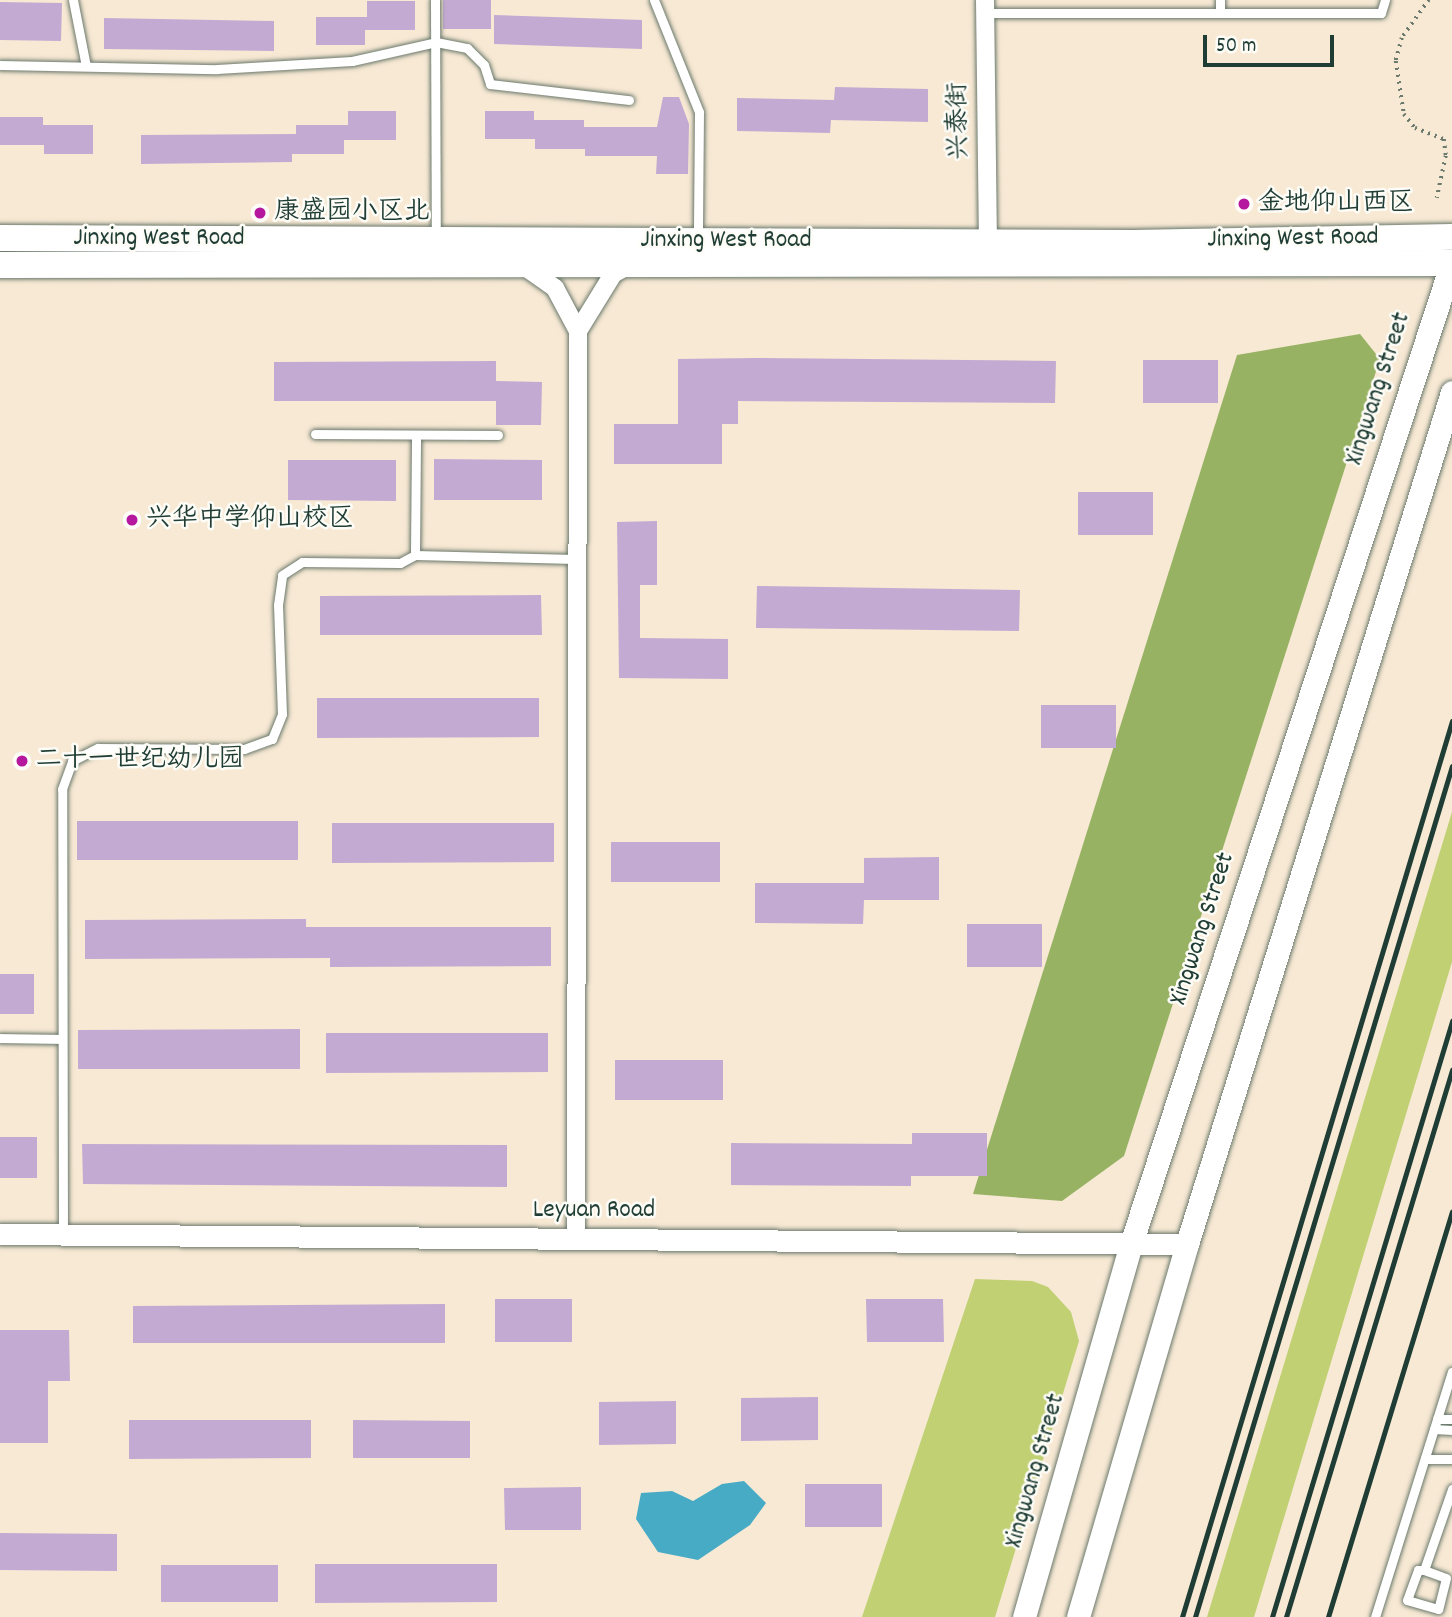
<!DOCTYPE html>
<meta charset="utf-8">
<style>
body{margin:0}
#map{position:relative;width:1452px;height:1617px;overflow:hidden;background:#f7e9d4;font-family:Dekko,"LXGW WenKai TC",sans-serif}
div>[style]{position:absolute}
.green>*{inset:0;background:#c0d072}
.forest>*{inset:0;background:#98b264}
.water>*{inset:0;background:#47abc6}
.building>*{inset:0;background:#c3aad2}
.path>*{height:3.5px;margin-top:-1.75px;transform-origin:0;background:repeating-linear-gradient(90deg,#6b796c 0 2px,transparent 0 7px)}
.roads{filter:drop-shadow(0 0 2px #6b796c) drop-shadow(0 0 2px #6b796c)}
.service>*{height:9px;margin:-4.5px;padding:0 4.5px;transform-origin:4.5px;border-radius:4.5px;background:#fff}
.minor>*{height:18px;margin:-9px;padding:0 9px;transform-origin:9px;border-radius:9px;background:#fff}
.tertiary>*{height:21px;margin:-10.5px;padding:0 10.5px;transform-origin:10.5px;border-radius:10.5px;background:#fff}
.secondary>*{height:23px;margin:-11.5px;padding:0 11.5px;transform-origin:11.5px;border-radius:11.5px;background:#fff}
.primary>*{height:26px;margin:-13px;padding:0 13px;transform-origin:13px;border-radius:13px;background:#fff}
.rail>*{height:5px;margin:-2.5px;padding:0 2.5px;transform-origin:2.5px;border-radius:2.5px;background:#1f3d34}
.dots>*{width:19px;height:19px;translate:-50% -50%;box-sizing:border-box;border:4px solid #fdfcf7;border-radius:50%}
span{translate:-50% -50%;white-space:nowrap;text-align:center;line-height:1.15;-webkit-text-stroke:5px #fdfcf7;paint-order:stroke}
.street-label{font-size:26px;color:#1f3d34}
.poi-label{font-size:26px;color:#1f3d34}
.left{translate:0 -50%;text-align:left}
.scale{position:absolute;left:1203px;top:35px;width:131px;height:32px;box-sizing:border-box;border:4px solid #1f3d34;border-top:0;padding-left:9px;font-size:21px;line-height:24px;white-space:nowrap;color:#1f3d34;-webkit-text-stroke:5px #fdfcf7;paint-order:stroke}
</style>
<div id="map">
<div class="green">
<i style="clip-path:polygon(1452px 812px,1452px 962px,1254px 1617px,1207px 1617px)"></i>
<i style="clip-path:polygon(975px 1279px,1032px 1281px,1048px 1287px,1071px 1312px,1079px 1341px,995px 1617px,862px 1617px)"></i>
</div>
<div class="forest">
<i style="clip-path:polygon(1360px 334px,1380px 359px,1124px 1156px,1062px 1201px,973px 1194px,1237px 355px)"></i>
</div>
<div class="water">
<i style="clip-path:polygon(744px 1481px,766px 1503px,750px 1525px,698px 1560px,658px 1552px,636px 1519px,641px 1493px,672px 1491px,693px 1501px,722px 1484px)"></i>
</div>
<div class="building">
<i style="clip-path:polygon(443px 0,491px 0,491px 29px,443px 29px)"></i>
<i style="clip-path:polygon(367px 1px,415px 1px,415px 30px,365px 30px,365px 45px,316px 45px,316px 17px,367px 17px)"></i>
<i style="clip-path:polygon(0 2px,62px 3px,61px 41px,0 40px)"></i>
<i style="clip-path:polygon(494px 15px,642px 20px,642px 49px,494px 44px)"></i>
<i style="clip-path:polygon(104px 18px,274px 21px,274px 51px,104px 49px)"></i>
<i style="clip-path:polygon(835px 87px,928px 89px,928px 122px,831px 120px,830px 133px,737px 131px,737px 98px,834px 100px)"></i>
<i style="clip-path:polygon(663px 97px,679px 97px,689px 124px,688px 174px,656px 174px,657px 156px,585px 156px,585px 149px,535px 149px,535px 139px,485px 139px,485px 111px,534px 111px,534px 120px,584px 120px,584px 127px,657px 127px)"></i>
<i style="clip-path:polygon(348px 111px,396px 111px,396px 140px,344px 140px,344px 154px,292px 154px,292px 162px,141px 164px,141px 135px,296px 134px,296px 125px,348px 125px)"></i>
<i style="clip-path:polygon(0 117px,43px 117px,43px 125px,93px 125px,93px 154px,44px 154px,44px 145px,0 145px)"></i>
<i style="clip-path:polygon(753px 358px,1056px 361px,1055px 403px,738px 401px,738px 424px,722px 424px,722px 464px,614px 464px,614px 424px,678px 424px,678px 359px)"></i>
<i style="clip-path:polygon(1143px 360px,1218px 360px,1218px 403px,1143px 403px)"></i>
<i style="clip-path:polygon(496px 361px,496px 381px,542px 382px,541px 425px,496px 425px,496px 401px,274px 401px,274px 362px)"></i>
<i style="clip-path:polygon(434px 459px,542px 460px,542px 500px,434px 500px)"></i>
<i style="clip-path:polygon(288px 460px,396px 460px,396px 501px,288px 500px)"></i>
<i style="clip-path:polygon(1078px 492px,1153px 492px,1153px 535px,1078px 535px)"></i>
<i style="clip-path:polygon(657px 521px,657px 585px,640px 585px,640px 638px,728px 639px,728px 679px,619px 678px,617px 522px)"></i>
<i style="clip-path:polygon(757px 586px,1020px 590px,1019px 631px,756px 628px)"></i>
<i style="clip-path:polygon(541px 595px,542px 635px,320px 635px,320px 596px)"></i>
<i style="clip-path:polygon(317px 698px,539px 698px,539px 737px,317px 738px)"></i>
<i style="clip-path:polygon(1041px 705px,1116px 705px,1116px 748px,1041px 748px)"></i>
<i style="clip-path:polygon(77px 821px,298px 821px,298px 860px,77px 860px)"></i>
<i style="clip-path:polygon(332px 823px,554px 823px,554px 862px,332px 863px)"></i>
<i style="clip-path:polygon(611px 842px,720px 842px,720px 882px,611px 882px)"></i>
<i style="clip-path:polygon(939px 857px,939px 900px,864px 900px,863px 924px,755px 923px,755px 883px,864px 883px,864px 858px)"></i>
<i style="clip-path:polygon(306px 919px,306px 927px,551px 927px,551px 966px,330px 967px,330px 958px,85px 959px,85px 920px)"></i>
<i style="clip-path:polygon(967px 924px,1042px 924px,1042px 967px,967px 967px)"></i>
<i style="clip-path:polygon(0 974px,34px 974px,34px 1014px,0 1014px)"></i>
<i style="clip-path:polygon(300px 1029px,300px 1069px,78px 1069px,78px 1030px)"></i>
<i style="clip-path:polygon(326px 1033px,548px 1033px,548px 1072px,326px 1073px)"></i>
<i style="clip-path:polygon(615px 1060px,723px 1060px,723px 1100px,615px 1100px)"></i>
<i style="clip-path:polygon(912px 1133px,987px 1133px,987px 1176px,911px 1176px,911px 1186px,731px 1185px,731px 1143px,912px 1144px)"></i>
<i style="clip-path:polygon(0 1137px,37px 1137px,37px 1178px,0 1178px)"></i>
<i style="clip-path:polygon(82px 1144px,507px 1145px,507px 1187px,83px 1184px)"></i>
<i style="clip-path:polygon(495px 1299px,572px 1299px,572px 1342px,495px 1342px)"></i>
<i style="clip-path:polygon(866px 1299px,943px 1299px,944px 1342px,867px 1342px)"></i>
<i style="clip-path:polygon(445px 1304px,445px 1343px,133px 1343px,133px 1306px)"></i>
<i style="clip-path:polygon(0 1330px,69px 1330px,70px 1381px,48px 1381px,48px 1443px,0 1443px)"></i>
<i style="clip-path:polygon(818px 1397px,818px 1440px,741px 1441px,741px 1398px)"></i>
<i style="clip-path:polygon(676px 1401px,676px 1444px,599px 1445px,599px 1402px)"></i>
<i style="clip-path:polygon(129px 1420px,311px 1420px,311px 1458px,129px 1459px)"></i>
<i style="clip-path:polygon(353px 1420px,470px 1421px,470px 1458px,353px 1458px)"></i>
<i style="clip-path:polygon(805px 1484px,882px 1484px,882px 1527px,805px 1527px)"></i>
<i style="clip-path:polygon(581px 1487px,581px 1530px,505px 1530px,504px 1488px)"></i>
<i style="clip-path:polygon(0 1533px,117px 1534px,117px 1571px,0 1570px)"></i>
<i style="clip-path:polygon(315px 1564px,497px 1564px,497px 1602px,315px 1603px)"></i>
<i style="clip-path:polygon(161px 1565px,278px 1565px,278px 1602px,161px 1602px)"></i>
</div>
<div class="path">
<i style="left:1429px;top:0;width:47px;rotate:125.4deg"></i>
<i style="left:1402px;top:38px;width:24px;rotate:105deg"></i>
<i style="left:1396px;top:61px;width:54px;rotate:81.4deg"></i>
<i style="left:1404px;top:114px;width:18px;rotate:52deg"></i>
<i style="left:1415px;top:128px;width:31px;rotate:21deg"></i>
<i style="left:1444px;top:139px;width:17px;rotate:83deg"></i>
<i style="left:1446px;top:156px;width:43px;rotate:102.1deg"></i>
</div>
<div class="roads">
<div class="service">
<i style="left:73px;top:0;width:67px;rotate:78.9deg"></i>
<i style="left:435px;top:0;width:238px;rotate:89.8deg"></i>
<i style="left:654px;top:0;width:121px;rotate:68.1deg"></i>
<i style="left:699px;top:112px;width:127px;rotate:90.5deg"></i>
<i style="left:1220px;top:0;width:12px;rotate:90deg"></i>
<i style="left:985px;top:13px;width:396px"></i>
<i style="left:1381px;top:13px;width:14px;rotate:-73deg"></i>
<i style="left:0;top:65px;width:217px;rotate:1.1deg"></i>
<i style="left:217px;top:69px;width:135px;rotate:-3.4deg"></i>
<i style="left:352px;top:61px;width:86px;rotate:-12.7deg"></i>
<i style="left:436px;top:42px;width:32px;rotate:11deg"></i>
<i style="left:467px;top:48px;width:24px;rotate:45deg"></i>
<i style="left:484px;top:65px;width:20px;rotate:72deg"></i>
<i style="left:490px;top:84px;width:140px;rotate:6.6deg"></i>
<i style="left:315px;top:434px;width:183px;rotate:0.3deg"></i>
<i style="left:415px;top:555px;width:120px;rotate:-89.5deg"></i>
<i style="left:0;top:1038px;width:62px;rotate:0.9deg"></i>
<i style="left:63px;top:1235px;width:446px;rotate:-90.1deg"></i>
<i style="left:62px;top:789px;width:30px;rotate:-70deg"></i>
<i style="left:72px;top:761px;width:29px;rotate:-27deg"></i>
<i style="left:98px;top:748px;width:146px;rotate:0.4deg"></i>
<i style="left:244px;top:749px;width:30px;rotate:-20deg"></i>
<i style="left:272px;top:739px;width:27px;rotate:-68deg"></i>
<i style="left:282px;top:714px;width:109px;rotate:-92.1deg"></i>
<i style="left:278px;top:605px;width:30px;rotate:-82deg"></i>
<i style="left:282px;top:575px;width:24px;rotate:-33deg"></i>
<i style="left:302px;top:562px;width:98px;rotate:0.6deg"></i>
<i style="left:400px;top:563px;width:17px;rotate:-28deg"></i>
<i style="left:415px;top:555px;width:160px;rotate:1.4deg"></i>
<i style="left:1437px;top:1419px;width:15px"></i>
<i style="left:1434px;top:1429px;width:18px;rotate:3deg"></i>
<i style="left:1425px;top:1459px;width:27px"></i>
<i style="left:1424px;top:1570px;width:23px;rotate:20deg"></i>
<i style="left:1446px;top:1578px;width:32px;rotate:104deg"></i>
<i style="left:1438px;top:1609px;width:32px;rotate:-164deg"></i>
<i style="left:1407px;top:1600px;width:32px;rotate:-70deg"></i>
<i style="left:1418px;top:1570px;width:6px"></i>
<i style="left:1424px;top:1570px;width:86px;rotate:-70.9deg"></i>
<i style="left:1375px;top:1617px;width:257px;rotate:-72.6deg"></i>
</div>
<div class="minor">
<i style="left:985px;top:0;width:241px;rotate:89.3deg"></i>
<i style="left:525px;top:267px;width:37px;rotate:35deg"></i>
<i style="left:555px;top:288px;width:49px;rotate:61.9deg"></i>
<i style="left:578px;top:331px;width:908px;rotate:90.13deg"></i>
<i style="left:578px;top:331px;width:67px;rotate:-58.4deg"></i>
<i style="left:613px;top:274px;width:21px;rotate:-29deg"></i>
</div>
<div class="tertiary">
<i style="left:0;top:1234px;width:1187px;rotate:0.48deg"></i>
</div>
<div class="secondary">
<i style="left:1024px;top:1617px;width:388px;rotate:-74deg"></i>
<i style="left:1131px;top:1244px;width:1033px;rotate:-71.9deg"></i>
<i style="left:1078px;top:1617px;width:389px;rotate:-73.7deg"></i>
<i style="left:1187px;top:1244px;width:892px;rotate:-72.72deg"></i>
</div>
<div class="primary">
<i style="left:0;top:238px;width:1133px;rotate:0.25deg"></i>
<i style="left:1133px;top:243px;width:319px;rotate:-1.1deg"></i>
<i style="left:0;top:265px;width:1452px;rotate:-0.08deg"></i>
</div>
</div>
<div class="rail">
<i style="left:1182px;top:1617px;width:936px;rotate:-73.23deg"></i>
<i style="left:1195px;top:1617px;width:889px;rotate:-73.2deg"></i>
<i style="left:1272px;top:1617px;width:623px;rotate:-73.19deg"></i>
<i style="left:1286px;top:1617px;width:572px;rotate:-73.12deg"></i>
<i style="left:1328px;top:1617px;width:424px;rotate:-73deg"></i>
</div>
<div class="dots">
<i style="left:1244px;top:204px;background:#b5179e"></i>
<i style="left:260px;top:213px;background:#b5179e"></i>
<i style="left:132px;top:520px;background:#b5179e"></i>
<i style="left:22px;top:761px;background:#b5179e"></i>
</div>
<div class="street-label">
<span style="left:960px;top:121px;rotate:-91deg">兴泰街</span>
<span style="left:159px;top:239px">Jinxing West Road</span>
<span style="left:1293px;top:239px;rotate:-1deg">Jinxing West Road</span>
<span style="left:726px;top:241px">Jinxing West Road</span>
<span style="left:1379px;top:389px;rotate:-72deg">Xingwang Street</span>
<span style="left:1203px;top:929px;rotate:-72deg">Xingwang Street</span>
<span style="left:594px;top:1211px">Leyuan Road</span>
<span style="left:1036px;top:1471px;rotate:-74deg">Xingwang Street</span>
</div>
<div class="poi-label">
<span class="left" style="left:1258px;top:204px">金地仰山西区</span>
<span class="left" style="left:274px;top:213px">康盛园小区北</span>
<span class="left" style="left:146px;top:520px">兴华中学仰山校区</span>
<span class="left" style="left:36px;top:761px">二十一世纪幼儿园</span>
</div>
<div class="scale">50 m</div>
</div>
